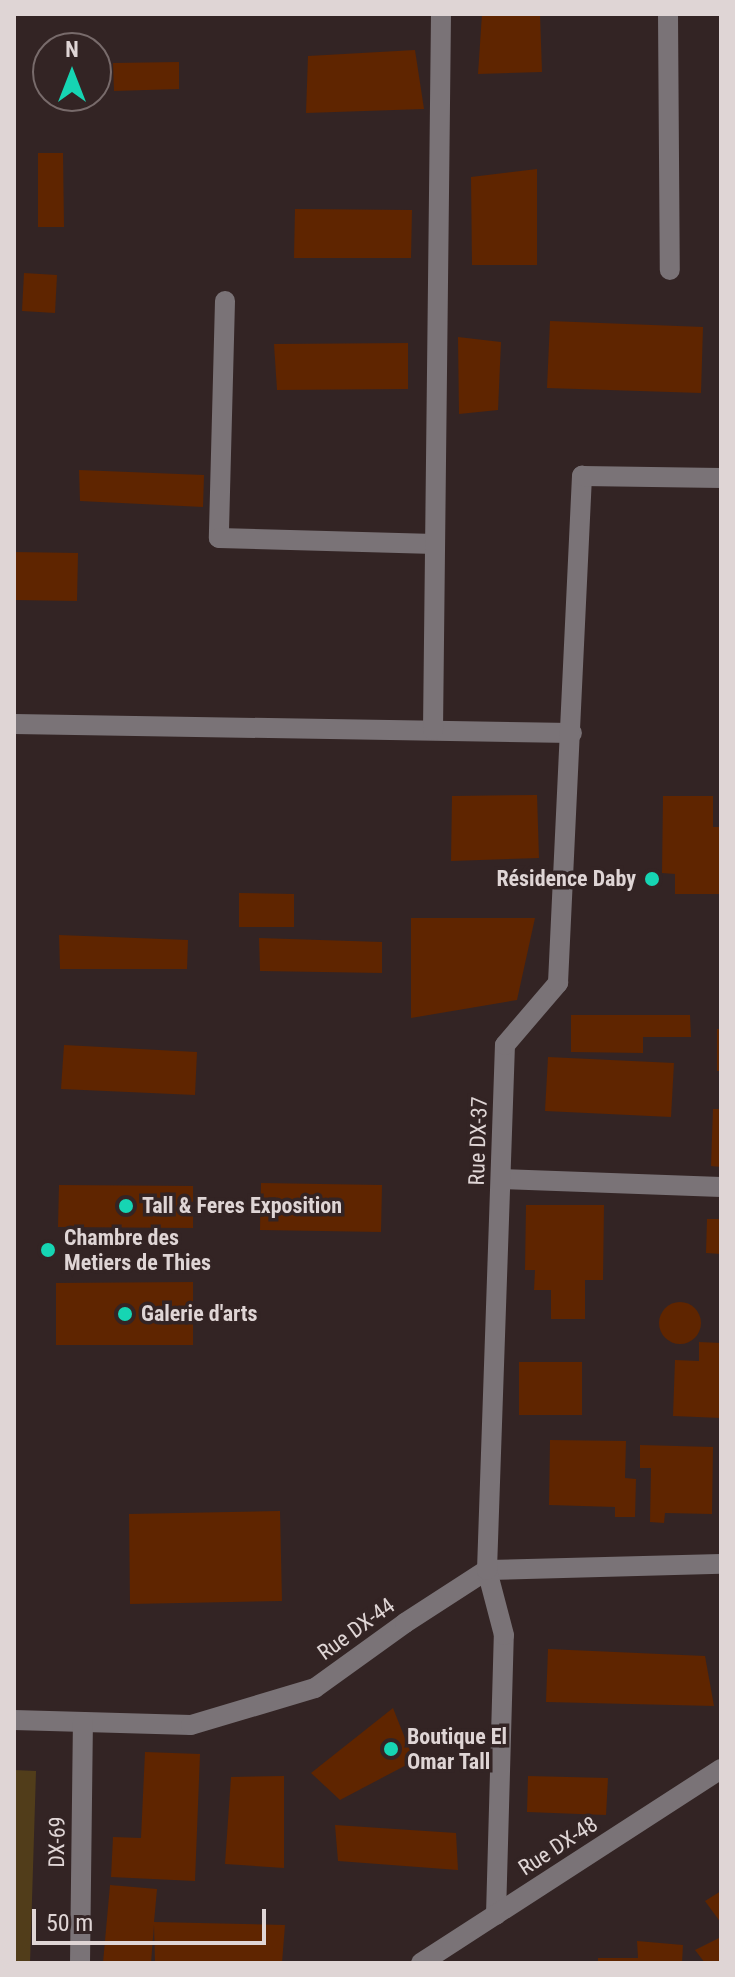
<!DOCTYPE html>
<meta charset="utf-8">
<style>
body{margin:0}
#map{position:relative;width:735px;height:1977px;overflow:hidden;background:#332424;font-family:"Roboto Condensed",sans-serif}
div>[style]{position:absolute}
.green>*{inset:0;background:#513d1a}
.building>*{inset:0;background:#5f2500}
.round{border-radius:50%}
.minor>*{height:20px;margin:-10px;padding:0 10px;transform-origin:10px;border-radius:10px;background:#7a7377}
.dots>*{width:22px;height:22px;translate:-50% -50%;box-sizing:border-box;border:4px solid #332424;border-radius:50%}
span{translate:-50% -50%;white-space:nowrap;text-align:center;line-height:1.15;-webkit-text-stroke:7px #332424;paint-order:stroke}
.poi-label{font-size:22px;color:#dfd5d5;font-weight:700}
.right{translate:-100% -50%;text-align:right}
.left{translate:0 -50%;text-align:left}
.street-label{font-size:22px;color:#dfd5d5}
.frame{position:absolute;inset:0;border:16px solid #dfd5d5;pointer-events:none}
.north{position:absolute;left:32px;top:32px;width:80px;height:80px;box-sizing:border-box;background:#332424;border:2px solid #786b6b;border-radius:50%;rotate:0deg;font-size:22px;font-weight:700;line-height:32px;text-align:center;color:#dfd5d5}
.north::after{content:'';display:block;margin:auto;width:28px;height:36px;background:#16d5b3;clip-path:polygon(50% 0,100% 100%,50% 72%,0 100%)}
.scale{position:absolute;left:32px;top:1909px;width:234px;height:36px;box-sizing:border-box;border:4px solid #dfd5d5;border-top:0;padding-left:10px;font-size:24px;line-height:28px;white-space:nowrap;color:#dfd5d5;-webkit-text-stroke:6px #332424;paint-order:stroke}
</style>
<div id="map">
<div class="green">
<i style="clip-path:polygon(14px 1770px,36px 1771px,30px 1963px,14px 1963px)"></i>
</div>
<div class="building">
<i style="clip-path:polygon(482px 14px,540px 14px,542px 72px,478px 74px)"></i>
<i style="clip-path:polygon(415px 50px,424px 109px,306px 113px,308px 56px)"></i>
<i style="clip-path:polygon(179px 62px,179px 89px,114px 91px,113px 63px)"></i>
<i style="clip-path:polygon(38px 153px,63px 153px,64px 227px,38px 227px)"></i>
<i style="clip-path:polygon(537px 169px,537px 265px,472px 265px,471px 177px)"></i>
<i style="clip-path:polygon(295px 209px,412px 210px,411px 258px,294px 258px)"></i>
<i style="clip-path:polygon(24px 273px,57px 275px,55px 313px,22px 311px)"></i>
<i style="clip-path:polygon(550px 321px,703px 327px,701px 393px,547px 388px)"></i>
<i style="clip-path:polygon(458px 337px,501px 342px,498px 410px,459px 414px)"></i>
<i style="clip-path:polygon(408px 343px,408px 389px,277px 390px,274px 344px)"></i>
<i style="clip-path:polygon(79px 470px,204px 475px,203px 507px,80px 501px)"></i>
<i style="clip-path:polygon(14px 552px,78px 553px,77px 601px,14px 600px)"></i>
<i style="clip-path:polygon(537px 795px,539px 858px,451px 861px,452px 796px)"></i>
<i style="clip-path:polygon(663px 796px,713px 796px,713px 827px,721px 827px,721px 894px,675px 894px,675px 874px,662px 873px)"></i>
<i style="clip-path:polygon(239px 893px,294px 894px,294px 927px,239px 927px)"></i>
<i style="clip-path:polygon(411px 918px,535px 918px,517px 1000px,411px 1018px)"></i>
<i style="clip-path:polygon(59px 935px,188px 940px,187px 969px,60px 969px)"></i>
<i style="clip-path:polygon(259px 938px,382px 942px,382px 973px,260px 971px)"></i>
<i style="clip-path:polygon(571px 1015px,690px 1015px,691px 1037px,643px 1037px,643px 1053px,571px 1052px)"></i>
<i style="clip-path:polygon(717px 1029px,721px 1029px,721px 1071px,717px 1071px)"></i>
<i style="clip-path:polygon(64px 1045px,197px 1052px,195px 1095px,61px 1089px)"></i>
<i style="clip-path:polygon(548px 1057px,674px 1063px,671px 1117px,545px 1111px)"></i>
<i style="clip-path:polygon(713px 1109px,721px 1109px,721px 1167px,711px 1166px)"></i>
<i style="clip-path:polygon(261px 1183px,382px 1185px,381px 1232px,260px 1230px)"></i>
<i style="clip-path:polygon(59px 1185px,193px 1186px,193px 1228px,58px 1227px)"></i>
<i style="clip-path:polygon(526px 1205px,604px 1205px,603px 1280px,585px 1280px,585px 1319px,551px 1319px,551px 1290px,534px 1290px,535px 1270px,525px 1270px)"></i>
<i style="clip-path:polygon(707px 1219px,721px 1219px,721px 1254px,706px 1253px)"></i>
<i style="clip-path:polygon(193px 1282px,193px 1345px,56px 1345px,56px 1283px)"></i>
<i class="round" style="left:659px;top:1302px;width:42px;height:42px"></i>
<i style="clip-path:polygon(699px 1342px,721px 1343px,721px 1418px,673px 1416px,675px 1360px,699px 1361px)"></i>
<i style="clip-path:polygon(519px 1362px,582px 1362px,582px 1415px,519px 1415px)"></i>
<i style="clip-path:polygon(550px 1440px,626px 1441px,625px 1478px,636px 1479px,635px 1517px,615px 1517px,615px 1507px,549px 1505px)"></i>
<i style="clip-path:polygon(640px 1445px,713px 1447px,712px 1514px,665px 1513px,664px 1523px,650px 1522px,651px 1468px,640px 1468px)"></i>
<i style="clip-path:polygon(280px 1511px,282px 1601px,130px 1604px,129px 1514px)"></i>
<i style="clip-path:polygon(548px 1649px,705px 1656px,714px 1706px,546px 1702px)"></i>
<i style="clip-path:polygon(393px 1708px,414px 1761px,340px 1800px,311px 1773px)"></i>
<i style="clip-path:polygon(145px 1752px,200px 1754px,195px 1881px,111px 1877px,113px 1837px,141px 1838px)"></i>
<i style="clip-path:polygon(284px 1776px,284px 1868px,225px 1864px,231px 1777px)"></i>
<i style="clip-path:polygon(528px 1776px,608px 1778px,606px 1815px,527px 1812px)"></i>
<i style="clip-path:polygon(335px 1825px,456px 1833px,458px 1870px,338px 1861px)"></i>
<i style="clip-path:polygon(110px 1885px,157px 1889px,154px 1922px,285px 1925px,282px 1963px,155px 1963px,154px 1925px,151px 1963px,103px 1963px)"></i>
<i style="clip-path:polygon(721px 1891px,721px 1923px,705px 1901px)"></i>
<i style="clip-path:polygon(719px 1938px,721px 1963px,705px 1963px,695px 1950px)"></i>
<i style="clip-path:polygon(637px 1941px,683px 1945px,682px 1963px,598px 1963px,598px 1958px,638px 1958px)"></i>
</div>
<div class="minor">
<i style="left:668px;top:14px;width:256px;rotate:89.6deg"></i>
<i style="left:225px;top:301px;width:237px;rotate:91.5deg"></i>
<i style="left:219px;top:538px;width:216px;rotate:1.6deg"></i>
<i style="left:14px;top:724px;width:558px;rotate:0.92deg"></i>
<i style="left:433px;top:730px;width:716px;rotate:-89.36deg"></i>
<i style="left:501px;top:1179px;width:220px;rotate:2.1deg"></i>
<i style="left:14px;top:1720px;width:177px;rotate:1.6deg"></i>
<i style="left:191px;top:1725px;width:129px;rotate:-16.6deg"></i>
<i style="left:315px;top:1688px;width:111px;rotate:-35.8deg"></i>
<i style="left:405px;top:1623px;width:98px;rotate:-32.9deg"></i>
<i style="left:487px;top:1570px;width:234px;rotate:-1.5deg"></i>
<i style="left:496px;top:1915px;width:280px;rotate:-88.4deg"></i>
<i style="left:504px;top:1635px;width:67px;rotate:-104.7deg"></i>
<i style="left:487px;top:1570px;width:525px;rotate:-88.04deg"></i>
<i style="left:505px;top:1045px;width:82px;rotate:-49.5deg"></i>
<i style="left:558px;top:983px;width:508px;rotate:-87.29deg"></i>
<i style="left:582px;top:476px;width:139px;rotate:0.8deg"></i>
<i style="left:80px;top:1963px;width:241px;rotate:-89.3deg"></i>
<i style="left:421px;top:1963px;width:357px;rotate:-32.9deg"></i>
</div>
<div class="dots">
<i style="left:652px;top:879px;background:#16d5b3"></i>
<i style="left:126px;top:1206px;background:#16d5b3"></i>
<i style="left:48px;top:1250px;background:#16d5b3"></i>
<i style="left:125px;top:1314px;background:#16d5b3"></i>
<i style="left:391px;top:1749px;background:#16d5b3"></i>
</div>
<div class="poi-label">
<span class="right" style="left:636px;top:879px">Résidence Daby</span>
<span class="left" style="left:142px;top:1206px">Tall &amp; Feres Exposition</span>
<span class="left" style="left:64px;top:1250px">Chambre des<br>Metiers de Thies</span>
<span class="left" style="left:141px;top:1314px">Galerie d'arts</span>
<span class="left" style="left:407px;top:1749px">Boutique El<br>Omar Tall</span>
</div>
<div class="street-label">
<span style="left:478px;top:1141px;rotate:-88deg">Rue DX-37</span>
<span style="left:356px;top:1629px;rotate:-36deg">Rue DX-44</span>
<span style="left:57px;top:1842px;rotate:-89deg">DX-69</span>
<span style="left:558px;top:1846px;rotate:-33deg">Rue DX-48</span>
</div>
<div class="frame"></div>
<div class="north">N</div>
<div class="scale">50 m</div>
</div>
